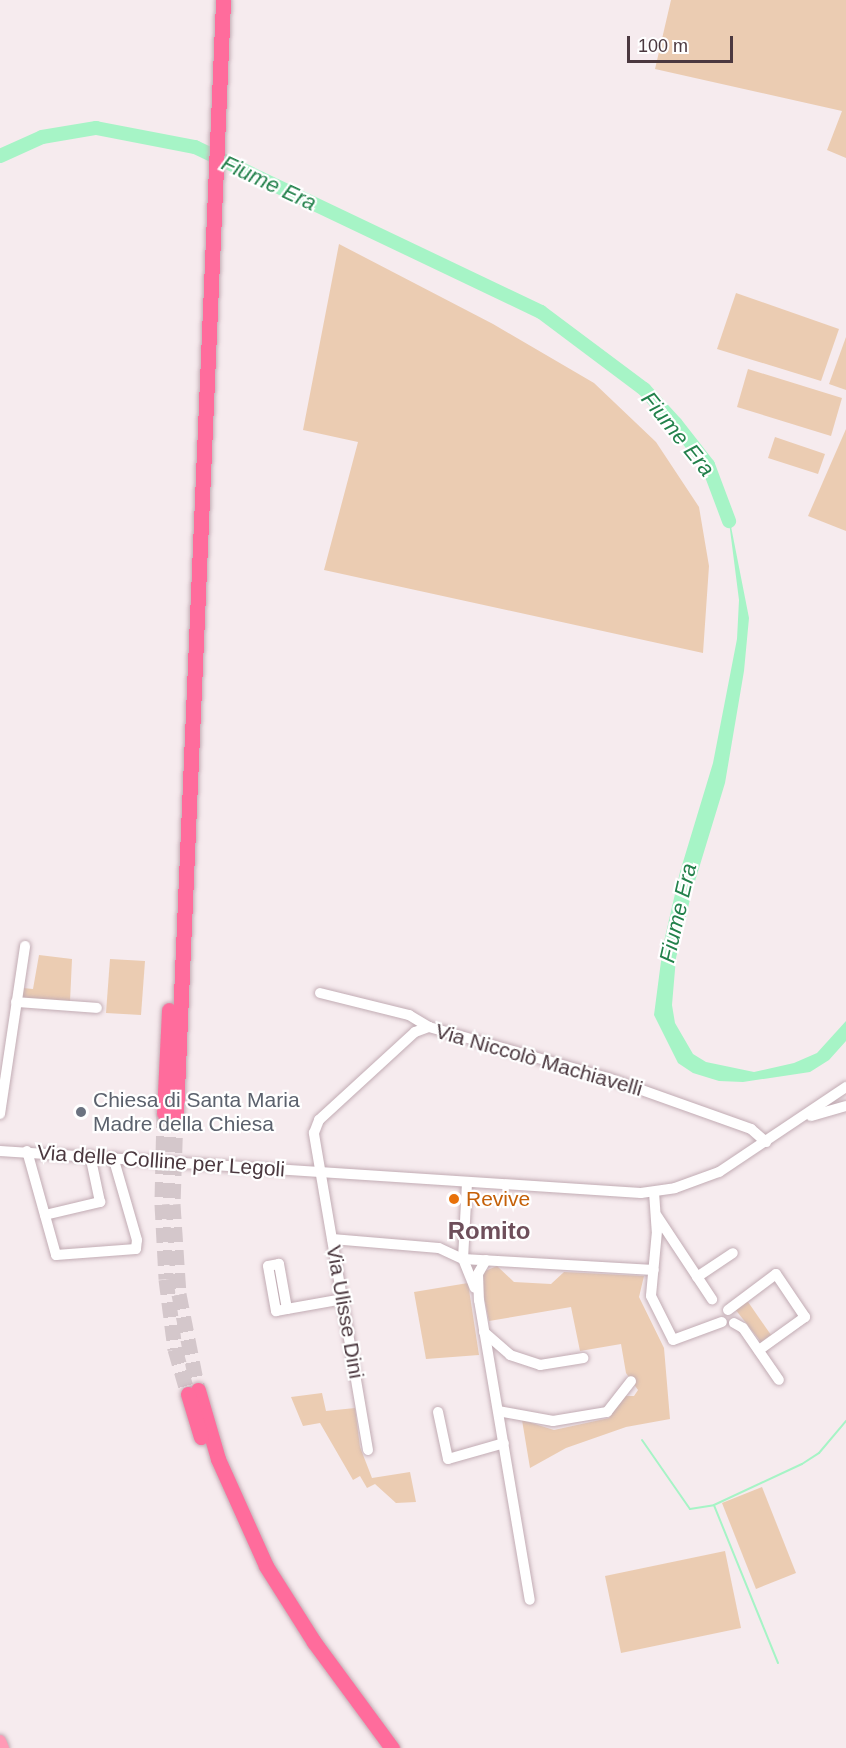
<!DOCTYPE html>
<meta charset="utf-8">
<style>
body{margin:0}
#map{position:relative;width:846px;height:1748px;overflow:hidden;background:#f6ebee;font-family:Helvetica,sans-serif}
div>[style]{position:absolute}
.green>*{inset:0;background:#ebccb2}
.water>*{inset:0;background:#a6f4c6}
.stream>*{height:2px;margin:-1px;padding:0 1px;transform-origin:1px;border-radius:1px;background:#a6f4c6}
.river>*{height:14px;margin:-7px;padding:0 7px;transform-origin:7px;border-radius:7px;background:#a6f4c6}
.highway-tunnel>*{height:15px;margin-top:-7.5px;transform-origin:0;background:repeating-linear-gradient(90deg,#d4c7cb 0 15px,transparent 0 23px)}
.roads{filter:drop-shadow(0 0 2px #c2acb4) drop-shadow(0 0 2px #c2acb4)}
.minor>*{height:10px;margin:-5px;padding:0 5px;transform-origin:5px;border-radius:5px;background:#fff}
.major>*{height:12px;margin:-6px;padding:0 6px;transform-origin:6px;border-radius:6px;background:#ff9ab6}
.highway>*{height:15px;margin:-7.5px;padding:0 7.5px;transform-origin:7.5px;border-radius:7.5px;background:#ff6c9c}
.dots>*{width:16px;height:16px;translate:-50% -50%;box-sizing:border-box;border:3px solid #fff;border-radius:50%}
span{translate:-50% -50%;white-space:nowrap;text-align:center;line-height:1.15;-webkit-text-stroke:4.5px #fff;paint-order:stroke}
.street-label{font-size:21px;color:#4b383f}
.worship-label{font-size:21px;color:#5b616d}
.left{translate:0 -50%;text-align:left}
.food-label{font-size:21px;color:#c56008}
.water-label{font-size:22px;color:#22814b;font-style:italic}
.quarter-label{font-size:24px;color:#6e4f5b;font-weight:700}
.scale{position:absolute;left:627px;top:36px;width:106px;height:27px;box-sizing:border-box;border:3px solid #4b383f;border-top:0;padding-left:8px;font-size:18px;line-height:21px;white-space:nowrap;color:#4b383f;-webkit-text-stroke:4px #fff;paint-order:stroke}
</style>
<div id="map">
<div class="green">
<i style="clip-path:polygon(671px 0,846px 0,846px 158px,827px 150px,842px 111px,655px 69px)"></i>
<i style="clip-path:polygon(339px 244px,493px 324px,594px 383px,656px 442px,699px 507px,709px 566px,703px 653px,324px 570px,358px 442px,303px 430px)"></i>
<i style="clip-path:polygon(736px 293px,839px 329px,821px 381px,717px 349px)"></i>
<i style="clip-path:polygon(846px 337px,846px 390px,829px 384px)"></i>
<i style="clip-path:polygon(748px 369px,842px 398px,831px 436px,737px 407px)"></i>
<i style="clip-path:polygon(846px 429px,846px 531px,808px 516px)"></i>
<i style="clip-path:polygon(775px 437px,825px 454px,818px 474px,768px 458px)"></i>
<i style="clip-path:polygon(39px 955px,72px 959px,70px 1002px,23px 998px,23px 988px,33px 989px)"></i>
<i style="clip-path:polygon(110px 959px,145px 961px,141px 1015px,106px 1013px)"></i>
<i style="clip-path:polygon(497px 1266px,514px 1282px,551px 1284px,564px 1272px,644px 1276px,639px 1297px,664px 1348px,670px 1419px,626px 1427px,566px 1448px,530px 1468px,522px 1420px,554px 1430px,609px 1418px,625px 1396px,634px 1396px,638px 1390px,626px 1373px,621px 1344px,580px 1351px,571px 1307px,489px 1321px,481px 1282px,485px 1271px)"></i>
<i style="clip-path:polygon(468px 1283px,479px 1355px,426px 1359px,414px 1292px)"></i>
<i style="clip-path:polygon(746px 1299px,771px 1335px,761px 1342px,735px 1309px)"></i>
<i style="clip-path:polygon(322px 1393px,326px 1411px,355px 1408px,360px 1447px,372px 1478px,410px 1472px,416px 1502px,396px 1503px,375px 1484px,367px 1488px,360px 1476px,353px 1480px,320px 1423px,303px 1426px,291px 1397px)"></i>
<i style="clip-path:polygon(762px 1487px,796px 1573px,756px 1589px,722px 1503px)"></i>
<i style="clip-path:polygon(725px 1551px,741px 1628px,621px 1653px,605px 1576px)"></i>
</div>
<div class="water">
<i style="clip-path:polygon(727px 506px,749px 618px,744px 671px,725px 783px,692px 891px,676px 958px,672px 1005px,675px 1023px,693px 1054px,706px 1062px,754px 1072px,794px 1063px,817px 1053px,846px 1021px,846px 1041px,829px 1060px,810px 1072px,743px 1082px,719px 1081px,693px 1073px,678px 1063px,654px 1015px,663px 946px,680px 872px,713px 763px,737px 639px,739px 600px)"></i>
</div>
<div class="stream">
<i style="left:642px;top:1440px;width:84px;rotate:55.2deg"></i>
<i style="left:690px;top:1509px;width:24px;rotate:-9deg"></i>
<i style="left:778px;top:1663px;width:170px;rotate:-112.1deg"></i>
<i style="left:714px;top:1505px;width:97px;rotate:-25deg"></i>
<i style="left:802px;top:1464px;width:20px;rotate:-33deg"></i>
<i style="left:819px;top:1453px;width:42px;rotate:-49.8deg"></i>
</div>
<div class="river">
<i style="left:0;top:156px;width:46px;rotate:-24.3deg"></i>
<i style="left:42px;top:137px;width:55px;rotate:-9.5deg"></i>
<i style="left:96px;top:128px;width:101px;rotate:10.9deg"></i>
<i style="left:195px;top:147px;width:383px;rotate:25.5deg"></i>
<i style="left:541px;top:312px;width:129px;rotate:36.8deg"></i>
<i style="left:644px;top:389px;width:47px;rotate:47.6deg"></i>
<i style="left:676px;top:424px;width:52px;rotate:52deg"></i>
<i style="left:708px;top:465px;width:60px;rotate:69.4deg"></i>
</div>
<div class="highway-tunnel">
<i style="left:164px;top:1113px;width:91px;rotate:91.3deg"></i>
<i style="left:162px;top:1204px;width:75px;rotate:86.9deg"></i>
<i style="left:166px;top:1279px;width:71px;rotate:82.7deg"></i>
<i style="left:175px;top:1349px;width:47px;rotate:73.9deg"></i>
<i style="left:176px;top:1114px;width:90px;rotate:91.9deg"></i>
<i style="left:173px;top:1204px;width:90px;rotate:86.2deg"></i>
<i style="left:179px;top:1294px;width:98px;rotate:78.8deg"></i>
</div>
<div class="roads">
<div class="minor">
<i style="left:320px;top:993px;width:92px;rotate:13.9deg"></i>
<i style="left:409px;top:1015px;width:23px;rotate:31deg"></i>
<i style="left:16px;top:1002px;width:81px;rotate:4.2deg"></i>
<i style="left:0;top:1114px;width:170px;rotate:-81.5deg"></i>
<i style="left:811px;top:1116px;width:36px;rotate:-16deg"></i>
<i style="left:0;top:1151px;width:642px;rotate:3.75deg"></i>
<i style="left:641px;top:1193px;width:34px;rotate:-8deg"></i>
<i style="left:675px;top:1188px;width:47px;rotate:-20deg"></i>
<i style="left:719px;top:1172px;width:153px;rotate:-33.8deg"></i>
<i style="left:27px;top:1151px;width:108px;rotate:74.4deg"></i>
<i style="left:56px;top:1255px;width:80px;rotate:-4.3deg"></i>
<i style="left:136px;top:1249px;width:9px;rotate:-84deg"></i>
<i style="left:137px;top:1240px;width:86px;rotate:-106.1deg"></i>
<i style="left:467px;top:1183px;width:76px;rotate:93deg"></i>
<i style="left:463px;top:1259px;width:31px;rotate:68deg"></i>
<i style="left:654px;top:1192px;width:39px;rotate:86deg"></i>
<i style="left:657px;top:1231px;width:65px;rotate:95.3deg"></i>
<i style="left:651px;top:1296px;width:49px;rotate:63.4deg"></i>
<i style="left:673px;top:1340px;width:52px;rotate:-20.2deg"></i>
<i style="left:45px;top:1215px;width:57px;rotate:-13.3deg"></i>
<i style="left:100px;top:1202px;width:48px;rotate:-102deg"></i>
<i style="left:657px;top:1216px;width:100px;rotate:56.5deg"></i>
<i style="left:332px;top:1239px;width:107px;rotate:4.8deg"></i>
<i style="left:439px;top:1248px;width:26px;rotate:25deg"></i>
<i style="left:463px;top:1259px;width:191px;rotate:3.3deg"></i>
<i style="left:486px;top:1260px;width:16px;rotate:120deg"></i>
<i style="left:478px;top:1274px;width:26px;rotate:88deg"></i>
<i style="left:479px;top:1300px;width:304px;rotate:80.4deg"></i>
<i style="left:697px;top:1277px;width:43px;rotate:-33.7deg"></i>
<i style="left:287px;top:1309px;width:46px;rotate:-100.1deg"></i>
<i style="left:279px;top:1264px;width:11px;rotate:170deg"></i>
<i style="left:268px;top:1266px;width:46px;rotate:79.9deg"></i>
<i style="left:276px;top:1311px;width:11px;rotate:-10deg"></i>
<i style="left:287px;top:1309px;width:57px;rotate:-10.1deg"></i>
<i style="left:728px;top:1310px;width:60px;rotate:-36.9deg"></i>
<i style="left:776px;top:1274px;width:52px;rotate:56deg"></i>
<i style="left:805px;top:1317px;width:57px;rotate:144.3deg"></i>
<i style="left:734px;top:1323px;width:10px;rotate:29deg"></i>
<i style="left:743px;top:1328px;width:63px;rotate:55.3deg"></i>
<i style="left:484px;top:1332px;width:35px;rotate:41deg"></i>
<i style="left:510px;top:1355px;width:32px;rotate:18deg"></i>
<i style="left:540px;top:1365px;width:44px;rotate:-9.2deg"></i>
<i style="left:498px;top:1411px;width:56px;rotate:10.3deg"></i>
<i style="left:553px;top:1421px;width:55px;rotate:-9.5deg"></i>
<i style="left:607px;top:1412px;width:39px;rotate:-52deg"></i>
<i style="left:438px;top:1412px;width:48px;rotate:78deg"></i>
<i style="left:448px;top:1459px;width:58px;rotate:-15.9deg"></i>
<i style="left:368px;top:1450px;width:322px;rotate:-99.7deg"></i>
<i style="left:314px;top:1133px;width:14px;rotate:-69deg"></i>
<i style="left:319px;top:1120px;width:130px;rotate:-42.5deg"></i>
<i style="left:415px;top:1032px;width:15px;rotate:-20deg"></i>
<i style="left:429px;top:1027px;width:186px;rotate:15.9deg"></i>
<i style="left:608px;top:1078px;width:152px;rotate:19.6deg"></i>
<i style="left:751px;top:1129px;width:20px;rotate:41deg"></i>
</div>
<div class="major">
<i style="left:0;top:1741px;width:8px;rotate:67deg"></i>
</div>
<div class="highway">
<i style="left:164px;top:1113px;width:103px;rotate:-87.2deg"></i>
<i style="left:176px;top:1114px;width:1115px;rotate:-87.58deg"></i>
<i style="left:198px;top:1390px;width:72px;rotate:73.8deg"></i>
<i style="left:218px;top:1459px;width:117px;rotate:65.8deg"></i>
<i style="left:266px;top:1566px;width:90px;rotate:57.7deg"></i>
<i style="left:314px;top:1642px;width:132px;rotate:53.7deg"></i>
<i style="left:188px;top:1394px;width:45px;rotate:73.2deg"></i>
</div>
</div>
<div class="dots">
<i style="left:81px;top:1112px;background:#6b7280"></i>
<i style="left:454px;top:1199px;background:#e8710a"></i>
</div>
<div class="street-label">
<span style="left:539px;top:1060px;rotate:16deg">Via Niccolò Machiavelli</span>
<span style="left:161px;top:1161px;rotate:4deg">Via delle Colline per Legoli</span>
<span style="left:345px;top:1312px;rotate:80deg">Via Ulisse Dini</span>
</div>
<div class="worship-label">
<span class="left" style="left:93px;top:1112px">Chiesa di Santa Maria<br>Madre della Chiesa</span>
</div>
<div class="food-label">
<span class="left" style="left:466px;top:1199px">Revive</span>
</div>
<div class="water-label">
<span style="left:269px;top:183px;rotate:25deg">Fiume Era</span>
<span style="left:678px;top:434px;rotate:51deg">Fiume Era</span>
<span style="left:678px;top:913px;rotate:-77deg">Fiume Era</span>
</div>
<div class="quarter-label">
<span style="left:489px;top:1231px">Romito</span>
</div>
<div class="scale">100 m</div>
</div>
